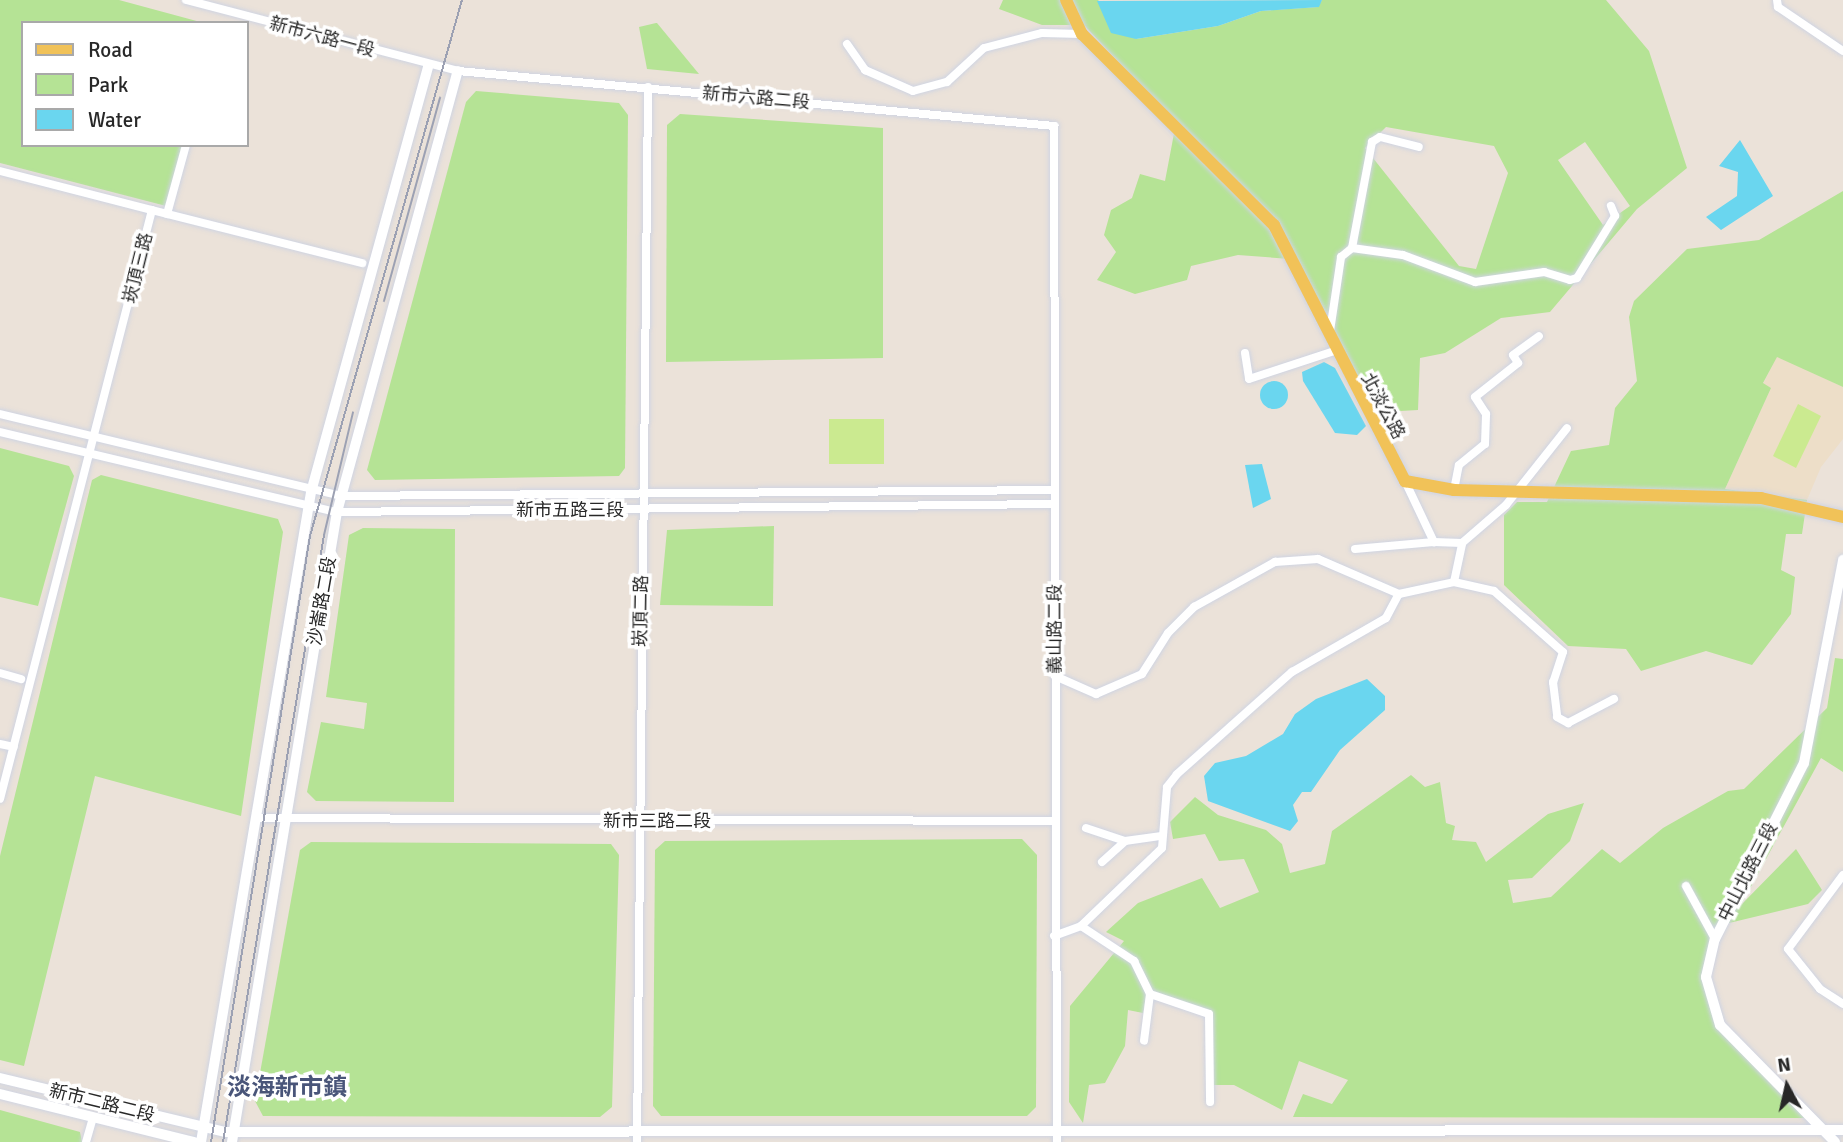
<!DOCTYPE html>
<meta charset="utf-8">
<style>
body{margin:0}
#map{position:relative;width:1843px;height:1142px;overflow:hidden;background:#ebe2d9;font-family:Signika,"Noto Sans TC",sans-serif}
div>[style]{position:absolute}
.education>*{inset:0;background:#eddec8}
.green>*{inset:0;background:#b5e395}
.pitch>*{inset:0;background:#cbea90}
.water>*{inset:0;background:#6ad6ef}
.round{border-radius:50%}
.roads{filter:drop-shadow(0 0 2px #cfd4e2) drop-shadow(0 0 2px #cfd4e2)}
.street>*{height:8px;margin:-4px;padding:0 4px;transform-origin:4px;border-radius:4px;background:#fff}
.secondary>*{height:10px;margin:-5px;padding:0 5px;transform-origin:5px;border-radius:5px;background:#fff}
.primary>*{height:12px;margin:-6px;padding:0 6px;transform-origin:6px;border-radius:6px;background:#f1c258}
.tram>*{height:2px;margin:-1px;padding:0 1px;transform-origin:1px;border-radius:1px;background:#9ca1b3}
span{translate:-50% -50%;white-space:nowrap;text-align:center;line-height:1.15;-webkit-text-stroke:7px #fff;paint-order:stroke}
.street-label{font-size:18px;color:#282828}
.district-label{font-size:24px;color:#495579;font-weight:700}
.legend{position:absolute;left:21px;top:21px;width:228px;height:126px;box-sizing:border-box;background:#fff;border:2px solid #a9a9a9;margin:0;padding:9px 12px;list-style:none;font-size:21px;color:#282828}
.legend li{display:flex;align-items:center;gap:14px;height:35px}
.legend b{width:35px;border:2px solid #a9a9a9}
.north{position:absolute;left:1752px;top:1051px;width:70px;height:70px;-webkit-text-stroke:5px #fff;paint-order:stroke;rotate:352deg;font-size:19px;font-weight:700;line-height:28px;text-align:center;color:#282828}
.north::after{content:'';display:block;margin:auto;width:24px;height:32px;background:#282828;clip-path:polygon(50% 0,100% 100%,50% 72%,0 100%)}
</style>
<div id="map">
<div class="education">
<i style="clip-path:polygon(1777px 356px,1843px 387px,1843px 439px,1821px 467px,1807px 500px,1725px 489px,1771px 388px,1763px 384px)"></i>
</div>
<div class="green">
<i style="clip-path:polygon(0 0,119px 0,204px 23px,23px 23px,23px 145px,183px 145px,166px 206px,0 163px)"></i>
<i style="clip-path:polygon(evenodd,1003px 0,1098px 0,1136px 39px,1218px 26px,1261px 11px,1318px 7px,1322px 0,1606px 0,1649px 51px,1687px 168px,1637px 209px,1550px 312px,1501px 318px,1445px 353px,1420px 358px,1418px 410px,1364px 413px,1290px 259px,1238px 255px,1191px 266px,1187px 280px,1135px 294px,1097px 280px,1116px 252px,1104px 235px,1111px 210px,1132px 198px,1140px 174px,1165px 181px,1176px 123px,1084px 25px,1042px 25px,999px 9px,1003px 0,1386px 127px,1494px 146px,1508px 173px,1476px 269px,1459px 266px,1365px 148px,1386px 127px,1003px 0,1585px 142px,1630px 206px,1603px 225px,1558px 160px,1585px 142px)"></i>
<i style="clip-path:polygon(656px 23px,657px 23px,699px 74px,647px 69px,639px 27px)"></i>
<i style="clip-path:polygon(476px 91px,619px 103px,628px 115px,625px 468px,619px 476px,375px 480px,367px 470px,466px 102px)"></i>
<i style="clip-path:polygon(680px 114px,883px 128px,883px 358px,666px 362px,667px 125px)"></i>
<i style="clip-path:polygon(1843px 191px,1843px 387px,1777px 357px,1763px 383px,1771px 388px,1725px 489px,1807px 500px,1802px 534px,1786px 534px,1781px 570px,1795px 577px,1791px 614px,1752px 665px,1706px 651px,1641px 671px,1626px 649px,1568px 646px,1504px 585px,1504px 515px,1517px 502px,1547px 502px,1571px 451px,1609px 445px,1615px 408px,1637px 381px,1629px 317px,1634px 301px,1687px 249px,1759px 240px)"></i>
<i style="clip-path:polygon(0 448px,69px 466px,74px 476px,38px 606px,0 597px)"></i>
<i style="clip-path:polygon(101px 475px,278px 519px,283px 532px,241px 816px,95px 776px,24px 1066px,0 1060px,0 856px,92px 480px)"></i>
<i style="clip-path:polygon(774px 526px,773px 606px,660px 605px,667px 530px)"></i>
<i style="clip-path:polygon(363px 528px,455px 529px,454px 802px,316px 801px,307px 792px,321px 722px,364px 729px,367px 703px,326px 697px,349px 535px)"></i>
<i style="clip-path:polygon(1835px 658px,1843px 659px,1843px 772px,1821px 758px,1741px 905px,1796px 849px,1822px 890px,1808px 904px,1725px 924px,1708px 967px,1721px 1025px,1818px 1118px,1293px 1117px,1303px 1094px,1332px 1104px,1348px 1080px,1299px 1061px,1282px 1110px,1234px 1085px,1208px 1085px,1213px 1013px,1146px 998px,1143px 1013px,1128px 1010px,1125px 1046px,1105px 1083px,1089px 1085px,1083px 1123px,1069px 1102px,1070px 1006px,1124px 941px,1106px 932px,1138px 903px,1202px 878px,1220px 908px,1259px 892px,1244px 859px,1219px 861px,1205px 834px,1173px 839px,1170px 822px,1195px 797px,1218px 815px,1266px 830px,1282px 844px,1290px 873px,1325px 864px,1332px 831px,1411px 775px,1425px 787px,1440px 782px,1446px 823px,1455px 826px,1452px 840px,1476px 842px,1486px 862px,1548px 814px,1584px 803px,1570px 841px,1532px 878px,1508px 880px,1513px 903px,1551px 897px,1602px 849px,1620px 863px,1663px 828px,1728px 791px,1744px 789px,1827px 708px)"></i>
<i style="clip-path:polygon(1022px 839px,1037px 855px,1036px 1107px,1027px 1116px,661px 1116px,653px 1106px,655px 850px,665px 841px)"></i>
<i style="clip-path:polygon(311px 842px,611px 844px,619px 855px,612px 1107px,600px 1117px,263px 1116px,255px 1101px,300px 850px)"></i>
<i style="clip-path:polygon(0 1110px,80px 1132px,82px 1142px,0 1142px)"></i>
</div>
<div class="pitch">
<i style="clip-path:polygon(1798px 404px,1821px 416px,1796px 468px,1773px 456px)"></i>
<i style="clip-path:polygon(829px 419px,884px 419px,884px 464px,829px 464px)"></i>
</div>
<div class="water">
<i style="clip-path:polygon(1322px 0,1319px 7px,1261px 11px,1218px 26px,1136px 39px,1111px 33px,1097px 1px)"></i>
<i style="clip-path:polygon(1740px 140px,1773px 196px,1721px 230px,1706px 217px,1737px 196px,1738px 172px,1719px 166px)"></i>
<i style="clip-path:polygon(1324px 362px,1335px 368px,1366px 426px,1357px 435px,1335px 433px,1303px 381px,1302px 372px)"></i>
<i class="round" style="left:1260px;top:381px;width:28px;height:28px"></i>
<i style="clip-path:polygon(1262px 464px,1271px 499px,1253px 508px,1245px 465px)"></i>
<i style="clip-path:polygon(1367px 679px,1385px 696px,1385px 710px,1340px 750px,1311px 792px,1302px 792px,1293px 805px,1298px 821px,1290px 831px,1208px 801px,1204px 776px,1215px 763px,1246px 756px,1283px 734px,1295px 714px,1316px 699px)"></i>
</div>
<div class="roads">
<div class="street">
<i style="left:186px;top:0;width:281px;rotate:14.6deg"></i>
<i style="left:458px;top:71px;width:599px;rotate:5.27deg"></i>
<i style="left:1054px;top:126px;width:1016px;rotate:89.83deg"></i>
<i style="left:1777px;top:0;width:7px;rotate:82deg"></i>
<i style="left:1778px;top:7px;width:78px;rotate:34.1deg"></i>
<i style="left:847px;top:44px;width:32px;rotate:55deg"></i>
<i style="left:865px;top:70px;width:52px;rotate:23.6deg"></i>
<i style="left:913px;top:91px;width:35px;rotate:-15deg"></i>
<i style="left:947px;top:82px;width:50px;rotate:-42.6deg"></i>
<i style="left:984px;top:48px;width:60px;rotate:-14.5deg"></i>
<i style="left:1042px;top:33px;width:40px;rotate:1.4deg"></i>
<i style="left:0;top:171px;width:157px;rotate:14.4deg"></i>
<i style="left:152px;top:210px;width:608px;rotate:104.47deg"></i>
<i style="left:152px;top:210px;width:217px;rotate:14.2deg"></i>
<i style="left:167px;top:214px;width:72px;rotate:-74.6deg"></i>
<i style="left:1352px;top:248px;width:108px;rotate:-79.3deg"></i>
<i style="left:1372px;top:142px;width:9px;rotate:-32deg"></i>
<i style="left:1380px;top:137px;width:40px;rotate:14.4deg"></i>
<i style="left:1330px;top:331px;width:75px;rotate:-81.5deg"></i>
<i style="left:1341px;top:257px;width:14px;rotate:-39deg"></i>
<i style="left:1352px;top:248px;width:51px;rotate:7.8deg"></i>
<i style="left:1403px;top:255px;width:77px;rotate:20.6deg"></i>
<i style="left:1475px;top:282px;width:70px;rotate:-8.2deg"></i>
<i style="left:1544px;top:272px;width:27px;rotate:17deg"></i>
<i style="left:1570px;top:280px;width:7px;rotate:-16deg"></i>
<i style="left:1577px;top:278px;width:73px;rotate:-58.5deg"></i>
<i style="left:1615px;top:216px;width:11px;rotate:-112deg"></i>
<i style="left:1245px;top:353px;width:26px;rotate:81deg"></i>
<i style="left:1249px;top:379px;width:89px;rotate:-18.2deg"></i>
<i style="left:0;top:414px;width:351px;rotate:13.5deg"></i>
<i style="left:341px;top:496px;width:714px;rotate:-0.48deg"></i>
<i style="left:0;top:432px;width:346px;rotate:13.4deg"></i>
<i style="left:337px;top:512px;width:718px;rotate:-0.64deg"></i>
<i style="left:1405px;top:481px;width:68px;rotate:64.6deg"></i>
<i style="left:1434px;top:542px;width:28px;rotate:2deg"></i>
<i style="left:1462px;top:543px;width:58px;rotate:-40.8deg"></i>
<i style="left:1506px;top:505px;width:98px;rotate:-51.6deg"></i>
<i style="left:1454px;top:490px;width:25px;rotate:-79deg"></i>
<i style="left:1459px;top:465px;width:33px;rotate:-39deg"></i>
<i style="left:1485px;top:444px;width:30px;rotate:-88deg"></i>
<i style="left:1486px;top:414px;width:20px;rotate:-123deg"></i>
<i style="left:1475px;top:397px;width:55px;rotate:-38.3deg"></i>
<i style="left:1518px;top:363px;width:9px;rotate:-122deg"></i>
<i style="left:1513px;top:355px;width:32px;rotate:-36deg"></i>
<i style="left:1355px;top:549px;width:79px;rotate:-5.1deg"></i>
<i style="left:1454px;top:582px;width:40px;rotate:-78deg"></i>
<i style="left:0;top:673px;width:22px;rotate:16deg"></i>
<i style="left:1055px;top:676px;width:45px;rotate:23.7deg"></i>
<i style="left:1096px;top:694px;width:50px;rotate:-23.5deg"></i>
<i style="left:1142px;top:674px;width:49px;rotate:-57.6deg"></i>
<i style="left:1168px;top:633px;width:37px;rotate:-45deg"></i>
<i style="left:1194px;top:607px;width:93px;rotate:-29.1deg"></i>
<i style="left:1275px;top:562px;width:43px;rotate:-4deg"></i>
<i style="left:1318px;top:559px;width:88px;rotate:23.4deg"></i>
<i style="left:1399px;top:594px;width:56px;rotate:-12.3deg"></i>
<i style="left:1454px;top:582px;width:41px;rotate:12.7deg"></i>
<i style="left:1494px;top:591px;width:92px;rotate:41.5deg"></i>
<i style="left:1563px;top:652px;width:32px;rotate:108deg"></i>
<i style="left:1553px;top:682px;width:35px;rotate:83deg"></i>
<i style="left:1557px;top:717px;width:13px;rotate:29deg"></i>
<i style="left:1568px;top:723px;width:52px;rotate:-27.6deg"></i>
<i style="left:0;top:744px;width:14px;rotate:12deg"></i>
<i style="left:259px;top:818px;width:797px;rotate:0.22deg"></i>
<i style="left:1086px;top:828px;width:41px;rotate:18.4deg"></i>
<i style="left:1125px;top:841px;width:37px;rotate:-8deg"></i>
<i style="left:1102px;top:862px;width:31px;rotate:-42deg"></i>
<i style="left:1843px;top:875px;width:92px;rotate:126.6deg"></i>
<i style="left:1788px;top:949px;width:51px;rotate:51.3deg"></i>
<i style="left:1820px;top:989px;width:27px;rotate:33deg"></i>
<i style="left:1686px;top:886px;width:60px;rotate:61.3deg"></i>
<i style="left:1081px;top:926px;width:64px;rotate:33.4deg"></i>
<i style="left:1134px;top:961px;width:37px;rotate:64deg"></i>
<i style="left:1150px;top:994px;width:47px;rotate:97.3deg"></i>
<i style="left:1054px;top:936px;width:29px;rotate:-20deg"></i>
<i style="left:1081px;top:926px;width:112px;rotate:-43.9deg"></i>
<i style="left:1162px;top:848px;width:61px;rotate:-85.3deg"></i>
<i style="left:1167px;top:787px;width:16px;rotate:-52deg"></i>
<i style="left:1177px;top:774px;width:154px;rotate:-41.6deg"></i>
<i style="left:1292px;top:672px;width:108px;rotate:-29.9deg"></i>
<i style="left:1386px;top:618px;width:27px;rotate:-62deg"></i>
<i style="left:1150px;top:994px;width:62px;rotate:18.7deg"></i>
<i style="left:1209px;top:1014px;width:88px;rotate:89.3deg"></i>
<i style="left:86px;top:1142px;width:26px;rotate:-74deg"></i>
<i style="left:637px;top:1142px;width:1055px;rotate:-89.4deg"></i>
</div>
<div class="secondary">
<i style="left:0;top:1078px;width:231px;rotate:13.5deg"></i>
<i style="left:225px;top:1132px;width:1618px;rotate:-0.07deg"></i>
<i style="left:0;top:1094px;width:200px;rotate:13.9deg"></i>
<i style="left:201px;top:1142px;width:659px;rotate:-80.39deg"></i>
<i style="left:311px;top:492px;width:443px;rotate:-74.6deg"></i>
<i style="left:232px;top:1142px;width:639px;rotate:-80.54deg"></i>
<i style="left:337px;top:512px;width:457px;rotate:-74.7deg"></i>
<i style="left:1835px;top:1142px;width:164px;rotate:-134.5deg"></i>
<i style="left:1720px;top:1025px;width:50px;rotate:-106.3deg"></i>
<i style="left:1706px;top:977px;width:39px;rotate:-77deg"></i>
<i style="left:1715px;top:939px;width:197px;rotate:-63.2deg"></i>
<i style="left:1804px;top:763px;width:207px;rotate:-79.1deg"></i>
</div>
<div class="primary">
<i style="left:1066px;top:0;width:38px;rotate:65deg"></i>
<i style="left:1082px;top:34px;width:271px;rotate:44.9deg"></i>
<i style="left:1274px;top:225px;width:288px;rotate:62.9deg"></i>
<i style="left:1405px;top:481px;width:50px;rotate:10.4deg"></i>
<i style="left:1454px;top:490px;width:307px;rotate:1.5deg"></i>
<i style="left:1761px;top:498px;width:84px;rotate:13deg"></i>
</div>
</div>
<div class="tram">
<i style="left:384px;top:301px;width:211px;rotate:-74.6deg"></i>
<i style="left:211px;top:1142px;width:614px;rotate:-80.72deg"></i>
<i style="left:310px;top:536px;width:557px;rotate:-74.17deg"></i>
<i style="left:223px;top:1142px;width:615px;rotate:-80.55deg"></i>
<i style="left:324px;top:535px;width:126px;rotate:-76.7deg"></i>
</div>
<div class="street-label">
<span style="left:322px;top:37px;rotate:15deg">新市六路一段</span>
<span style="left:756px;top:98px;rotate:5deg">新市六路二段</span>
<span style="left:138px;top:268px;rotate:-76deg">崁頂三路</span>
<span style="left:1383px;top:406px;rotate:62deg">北淡公路</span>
<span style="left:570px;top:510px">新市五路三段</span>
<span style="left:322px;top:601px;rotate:-80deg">沙崙路二段</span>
<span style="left:641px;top:611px;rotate:-89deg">崁頂二路</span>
<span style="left:1055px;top:629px;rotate:-90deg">義山路二段</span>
<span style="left:657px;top:821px">新市三路二段</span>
<span style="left:1748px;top:872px;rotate:-63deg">中山北路三段</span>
<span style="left:102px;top:1103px;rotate:14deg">新市二路二段</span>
</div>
<div class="district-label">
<span style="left:287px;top:1088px">淡海新市鎮</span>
</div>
<ul class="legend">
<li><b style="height:9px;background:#f1c258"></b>Road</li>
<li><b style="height:19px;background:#b5e395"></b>Park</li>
<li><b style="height:19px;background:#6ad6ef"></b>Water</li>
</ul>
<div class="north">N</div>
</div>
